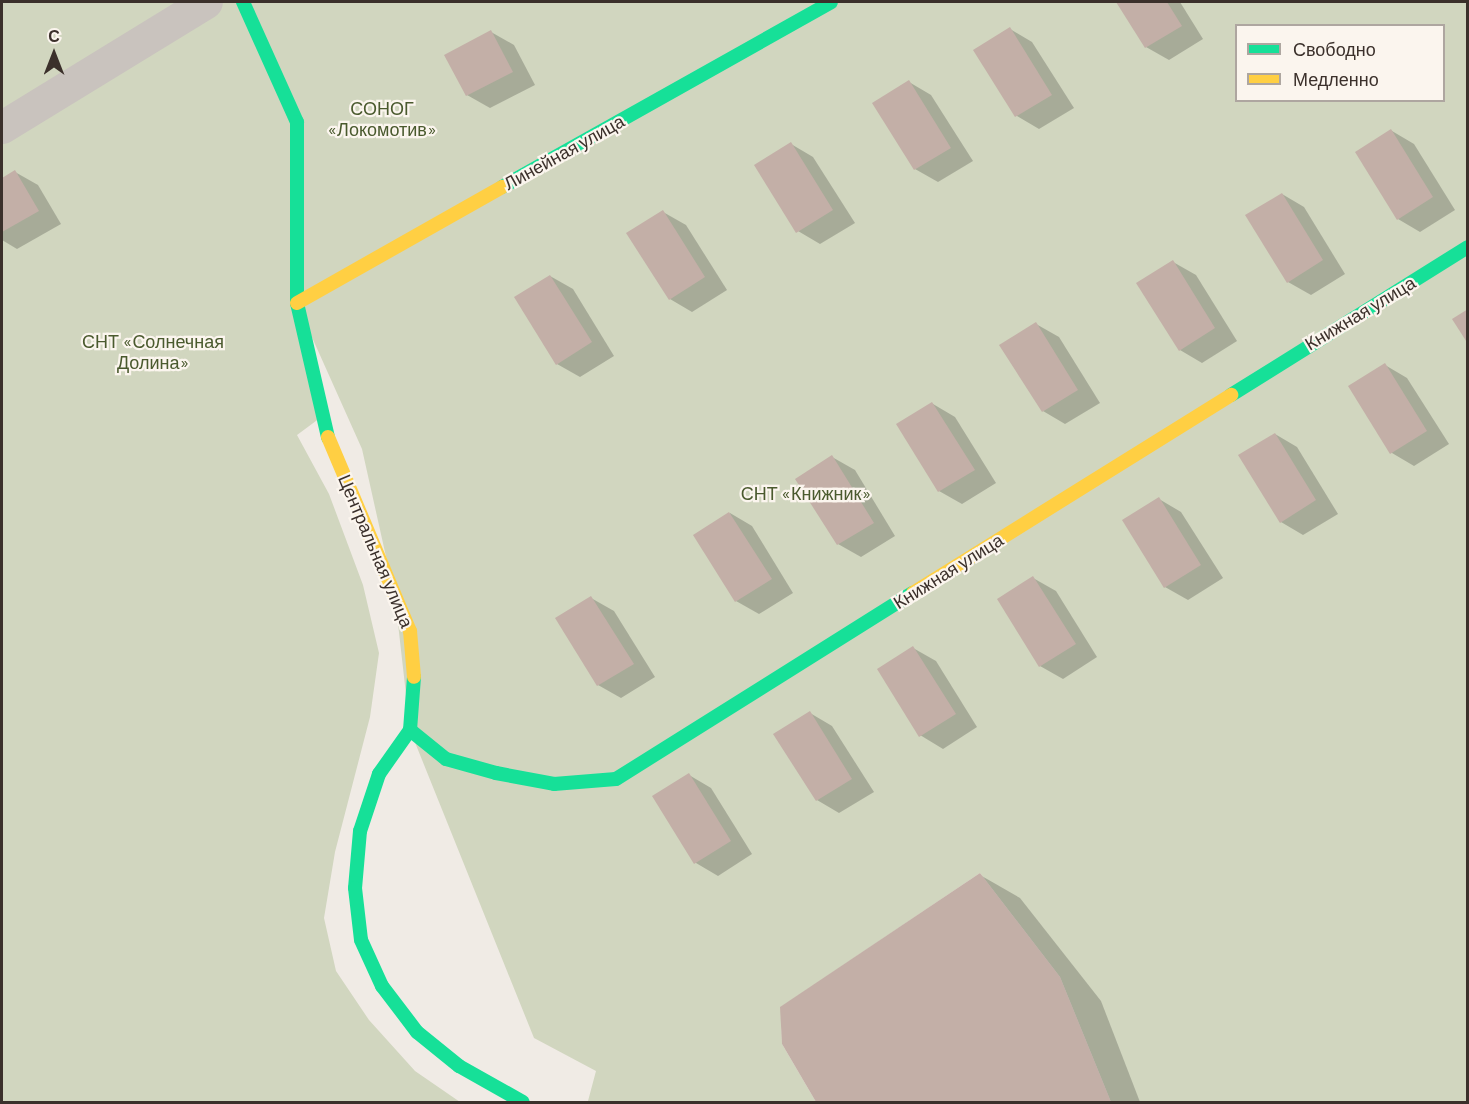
<!DOCTYPE html>
<meta charset="utf-8">
<style>
body{margin:0}
#map{position:relative;width:1469px;height:1104px;overflow:hidden;background:#f0ebe5;font-family:Barlow,sans-serif}
div>[style]{position:absolute}
.green>*{inset:0;background:#d1d6bf}
.shadow>*{inset:0;background:#0003}
.building>*{inset:0;background:#c3afa7}
.street>*{height:33px;margin:-16.5px;padding:0 16.5px;transform-origin:16.5px;border-radius:16.5px;background:#c9c3be}
.fast>*{height:14px;margin:-7px;padding:0 7px;transform-origin:7px;border-radius:7px;background:#16e098}
.slow>*{height:14px;margin:-7px;padding:0 7px;transform-origin:7px;border-radius:7px;background:#ffcf43}
span{translate:-50% -50%;white-space:nowrap;text-align:center;line-height:1.15;-webkit-text-stroke:4.5px #fbf5ee;paint-order:stroke}
.park-label{font-size:18px;color:#4a5a2e}
.street-label{font-size:18px;color:#3b302b}
.frame{position:absolute;inset:0;border:3px solid #3b302b;pointer-events:none}
.legend{position:absolute;left:1235px;top:24px;width:210px;height:78px;box-sizing:border-box;background:#fbf5ee;border:2px solid #aea6a0;margin:0;padding:8px 10px;list-style:none;font-size:18px;color:#3b302b}
.legend li{display:flex;align-items:center;gap:12px;height:30px}
.legend b{width:30px;border:2px solid #aea6a0}
.north{position:absolute;left:24px;top:24px;width:60px;height:60px;-webkit-text-stroke:4px #fbf5ee;paint-order:stroke;rotate:0deg;font-size:16px;font-weight:700;line-height:24px;text-align:center;color:#3b302b}
.north::after{content:'';display:block;margin:auto;width:21px;height:27px;background:#3b302b;clip-path:polygon(50% 0,100% 100%,50% 72%,0 100%)}
</style>
<div id="map">
<div class="green">
<i style="clip-path:polygon(evenodd,2px 2px,1467px 2px,1467px 1102px,1111px 1102px,1060px 977px,980px 873px,781px 1007px,782px 1044px,816px 1102px,588px 1101px,596px 1071px,534px 1038px,410px 730px,395px 597px,362px 449px,298px 306px,320px 418px,297px 435px,329px 494px,363px 585px,379px 653px,370px 717px,335px 852px,324px 918px,336px 971px,369px 1020px,415px 1071px,460px 1102px,2px 1102px,2px 2px,1236px 26px,1444px 26px,1444px 100px,1236px 100px,1236px 26px)"></i>
</div>
<div class="shadow">
<i style="clip-path:polygon(1118px 2px,1180px 2px,1203px 39px,1169px 60px,1146px 47px)"></i>
<i style="clip-path:polygon(1010px 29px,1032px 42px,1074px 108px,1039px 129px,1017px 116px,975px 50px)"></i>
<i style="clip-path:polygon(491px 32px,514px 45px,535px 85px,490px 108px,467px 95px)"></i>
<i style="clip-path:polygon(909px 82px,931px 95px,973px 161px,938px 182px,915px 169px)"></i>
<i style="clip-path:polygon(1392px 131px,1414px 144px,1455px 210px,1420px 232px,1398px 219px)"></i>
<i style="clip-path:polygon(791px 144px,813px 157px,855px 223px,820px 244px,798px 231px)"></i>
<i style="clip-path:polygon(15px 172px,38px 185px,61px 224px,17px 249px,2px 240px,2px 180px)"></i>
<i style="clip-path:polygon(1282px 194px,1304px 207px,1345px 274px,1311px 295px,1288px 282px)"></i>
<i style="clip-path:polygon(663px 212px,686px 225px,727px 290px,692px 312px,670px 299px)"></i>
<i style="clip-path:polygon(1173px 262px,1196px 275px,1237px 341px,1202px 363px,1180px 350px)"></i>
<i style="clip-path:polygon(550px 276px,573px 289px,614px 356px,580px 377px,557px 364px)"></i>
<i style="clip-path:polygon(1036px 324px,1059px 337px,1100px 403px,1065px 424px,1043px 411px)"></i>
<i style="clip-path:polygon(1385px 365px,1407px 378px,1449px 444px,1414px 466px,1392px 453px)"></i>
<i style="clip-path:polygon(933px 404px,955px 417px,996px 483px,962px 504px,939px 491px)"></i>
<i style="clip-path:polygon(1275px 434px,1297px 447px,1338px 514px,1303px 535px,1281px 522px)"></i>
<i style="clip-path:polygon(832px 457px,855px 470px,895px 536px,861px 557px,838px 544px,797px 479px)"></i>
<i style="clip-path:polygon(1159px 499px,1181px 512px,1223px 578px,1188px 600px,1165px 587px)"></i>
<i style="clip-path:polygon(730px 513px,752px 526px,793px 593px,759px 614px,736px 601px)"></i>
<i style="clip-path:polygon(1033px 578px,1056px 591px,1097px 657px,1063px 679px,1040px 666px)"></i>
<i style="clip-path:polygon(591px 598px,614px 611px,655px 677px,621px 698px,598px 685px)"></i>
<i style="clip-path:polygon(913px 648px,936px 661px,977px 727px,943px 749px,920px 735px)"></i>
<i style="clip-path:polygon(810px 713px,832px 726px,874px 792px,839px 813px,817px 800px)"></i>
<i style="clip-path:polygon(689px 775px,711px 788px,752px 854px,718px 876px,696px 863px)"></i>
<i style="clip-path:polygon(980px 875px,1020px 898px,1101px 1001px,1140px 1102px,818px 1102px,783px 1043px)"></i>
</div>
<div class="building">
<i style="clip-path:polygon(1116px 2px,1167px 2px,1182px 26px,1145px 48px)"></i>
<i style="clip-path:polygon(1010px 27px,1052px 95px,1015px 117px,973px 50px)"></i>
<i style="clip-path:polygon(491px 30px,513px 72px,466px 96px,444px 55px)"></i>
<i style="clip-path:polygon(909px 80px,951px 148px,914px 170px,872px 103px)"></i>
<i style="clip-path:polygon(1391px 129px,1433px 197px,1397px 220px,1355px 152px)"></i>
<i style="clip-path:polygon(791px 142px,833px 210px,796px 233px,754px 165px)"></i>
<i style="clip-path:polygon(15px 170px,39px 211px,2px 232px,2px 178px)"></i>
<i style="clip-path:polygon(1282px 193px,1323px 260px,1287px 283px,1245px 215px)"></i>
<i style="clip-path:polygon(663px 210px,705px 277px,669px 300px,626px 233px)"></i>
<i style="clip-path:polygon(1173px 260px,1215px 328px,1179px 351px,1136px 283px)"></i>
<i style="clip-path:polygon(550px 275px,592px 342px,556px 365px,514px 297px)"></i>
<i style="clip-path:polygon(1468px 309px,1468px 344px,1452px 319px)"></i>
<i style="clip-path:polygon(1036px 322px,1078px 390px,1042px 412px,999px 345px)"></i>
<i style="clip-path:polygon(1385px 363px,1427px 431px,1390px 454px,1348px 386px)"></i>
<i style="clip-path:polygon(932px 402px,975px 470px,938px 492px,896px 424px)"></i>
<i style="clip-path:polygon(1275px 433px,1316px 500px,1280px 523px,1238px 455px)"></i>
<i style="clip-path:polygon(832px 455px,874px 523px,837px 545px,795px 479px)"></i>
<i style="clip-path:polygon(1159px 497px,1201px 565px,1164px 588px,1122px 520px)"></i>
<i style="clip-path:polygon(729px 512px,772px 579px,735px 602px,693px 535px)"></i>
<i style="clip-path:polygon(1033px 576px,1076px 644px,1039px 667px,997px 599px)"></i>
<i style="clip-path:polygon(591px 596px,634px 664px,597px 686px,555px 618px)"></i>
<i style="clip-path:polygon(913px 646px,956px 714px,919px 737px,877px 669px)"></i>
<i style="clip-path:polygon(810px 711px,852px 779px,816px 801px,773px 734px)"></i>
<i style="clip-path:polygon(689px 773px,731px 841px,694px 864px,652px 796px)"></i>
<i style="clip-path:polygon(980px 873px,1060px 977px,1111px 1102px,816px 1102px,782px 1044px,780px 1007px)"></i>
</div>
<div class="street">
<i style="left:2px;top:127px;width:239px;rotate:-31.5deg"></i>
</div>
<div class="fast">
<i style="left:243px;top:2px;width:132px;rotate:65.8deg"></i>
<i style="left:297px;top:122px;width:181px;rotate:90deg"></i>
<i style="left:297px;top:303px;width:138px;rotate:77deg"></i>
<i style="left:502px;top:187px;width:377px;rotate:-29.3deg"></i>
<i style="left:1231px;top:395px;width:279px;rotate:-32deg"></i>
<i style="left:414px;top:677px;width:53px;rotate:94.3deg"></i>
<i style="left:410px;top:730px;width:54px;rotate:125.2deg"></i>
<i style="left:379px;top:774px;width:60px;rotate:108.4deg"></i>
<i style="left:360px;top:831px;width:57px;rotate:95deg"></i>
<i style="left:355px;top:888px;width:52px;rotate:83.4deg"></i>
<i style="left:361px;top:940px;width:51px;rotate:65.5deg"></i>
<i style="left:382px;top:986px;width:58px;rotate:52.7deg"></i>
<i style="left:417px;top:1032px;width:54px;rotate:39deg"></i>
<i style="left:459px;top:1066px;width:73px;rotate:29.4deg"></i>
<i style="left:410px;top:730px;width:46px;rotate:38.9deg"></i>
<i style="left:446px;top:759px;width:52px;rotate:15.6deg"></i>
<i style="left:496px;top:773px;width:59px;rotate:10.7deg"></i>
<i style="left:554px;top:784px;width:62px;rotate:-4.6deg"></i>
<i style="left:616px;top:779px;width:350px;rotate:-32.1deg"></i>
</div>
<div class="slow">
<i style="left:297px;top:303px;width:236px;rotate:-29.5deg"></i>
<i style="left:328px;top:437px;width:211px;rotate:67.1deg"></i>
<i style="left:410px;top:631px;width:46px;rotate:85deg"></i>
<i style="left:913px;top:593px;width:375px;rotate:-31.9deg"></i>
</div>
<div class="park-label">
<span style="left:382px;top:119px">СОНОГ<br>«Локомотив»</span>
<span style="left:153px;top:352px">СНТ «Солнечная<br>Долина»</span>
<span style="left:806px;top:493px">СНТ «Книжник»</span>
</div>
<div class="street-label">
<span style="left:564px;top:152px;rotate:-29deg">Линейная улица</span>
<span style="left:1360px;top:313px;rotate:-31deg">Книжная улица</span>
<span style="left:376px;top:551px;rotate:67deg">Центральная улица</span>
<span style="left:948px;top:571px;rotate:-32deg">Книжная улица</span>
</div>
<div class="frame"></div>
<ul class="legend">
<li><b style="height:8px;background:#16e098"></b>Свободно</li>
<li><b style="height:8px;background:#ffcf43"></b>Медленно</li>
</ul>
<div class="north">С</div>
</div>
